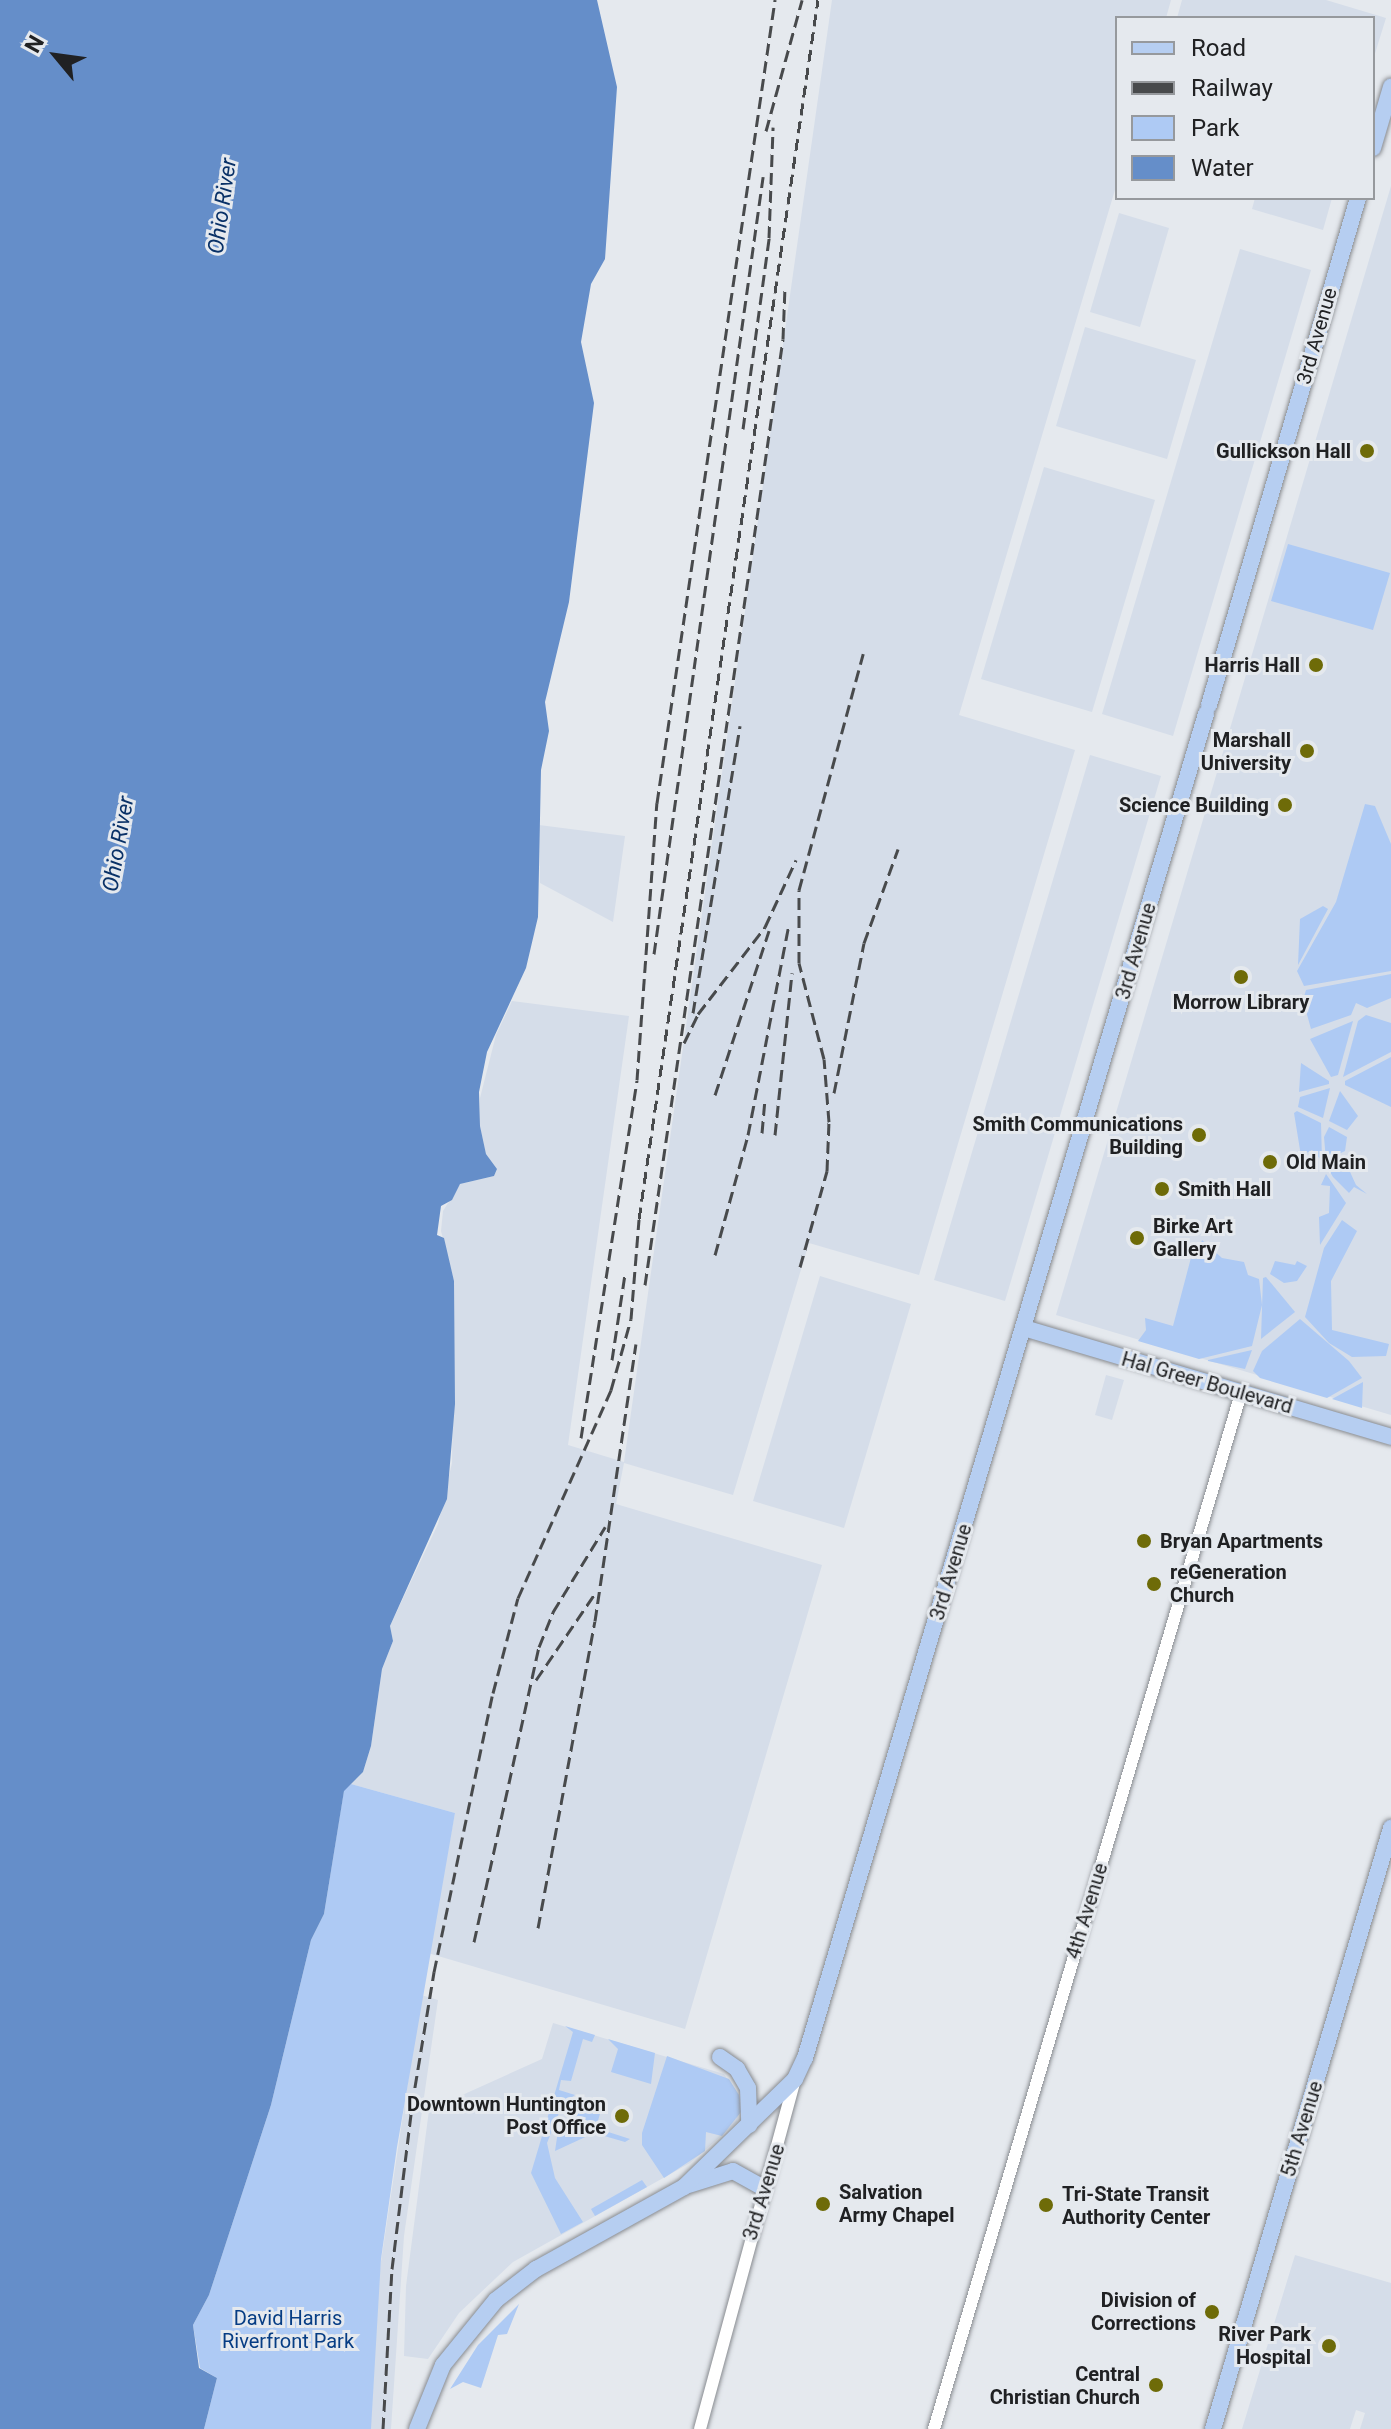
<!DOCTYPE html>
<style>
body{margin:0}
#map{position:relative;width:1391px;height:2429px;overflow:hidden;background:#e5e9ee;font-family:Roboto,sans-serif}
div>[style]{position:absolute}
.built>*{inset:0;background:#d5dde9}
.green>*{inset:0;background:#aecaf4}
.water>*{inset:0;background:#658ec9}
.roads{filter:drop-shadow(0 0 2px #888b90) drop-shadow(0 0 2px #888b90)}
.minor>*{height:12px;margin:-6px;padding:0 6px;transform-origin:6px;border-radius:6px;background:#fff}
.major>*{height:16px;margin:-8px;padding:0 8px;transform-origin:8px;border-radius:8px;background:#b6cef1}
.rail>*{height:3px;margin-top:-1.5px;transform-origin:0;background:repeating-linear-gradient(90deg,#484a4c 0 12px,transparent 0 18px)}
.dots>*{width:22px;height:22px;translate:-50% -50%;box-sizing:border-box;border:4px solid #e5e9ee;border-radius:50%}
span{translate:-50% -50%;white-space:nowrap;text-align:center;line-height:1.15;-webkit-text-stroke:6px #e5e9ee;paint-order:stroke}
.street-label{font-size:20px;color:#202123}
.poi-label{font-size:20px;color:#202123;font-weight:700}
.right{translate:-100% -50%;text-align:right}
.left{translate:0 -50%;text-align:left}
.park-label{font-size:20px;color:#063d84}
.water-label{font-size:22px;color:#093167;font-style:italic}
.legend{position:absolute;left:1115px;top:16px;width:260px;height:184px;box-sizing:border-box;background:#e5e9ee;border:2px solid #96999d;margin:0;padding:10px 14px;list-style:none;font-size:24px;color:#202123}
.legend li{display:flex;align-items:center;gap:16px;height:40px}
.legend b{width:40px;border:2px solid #96999d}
.north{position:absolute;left:16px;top:16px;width:80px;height:80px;-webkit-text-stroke:6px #e5e9ee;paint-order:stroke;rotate:299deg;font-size:22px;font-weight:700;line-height:32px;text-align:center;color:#202123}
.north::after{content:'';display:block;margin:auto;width:28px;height:36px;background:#202123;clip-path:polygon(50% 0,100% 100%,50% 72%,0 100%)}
</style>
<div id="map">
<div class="built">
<i style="clip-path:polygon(832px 0,1171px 0,1166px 18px,1117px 18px,1117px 183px,959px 715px,1075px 750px,919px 1275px,809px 1243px,733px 1495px,624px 1463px,616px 1504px,822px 1565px,685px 2029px,428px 1953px,455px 1813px,351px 1784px,363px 1772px,371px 1746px,382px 1669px,393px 1641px,390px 1626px,438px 1524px,452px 1463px,454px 1281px,441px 1231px,443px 1211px,460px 1184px,494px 1176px,497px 1169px,486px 1154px,480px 1126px,480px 1098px,496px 1035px,512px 1001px,629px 1016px,568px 1445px,624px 1462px)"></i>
<i style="clip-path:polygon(1182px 0,1326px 0,1386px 18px,1373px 60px,1373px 18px,1177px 18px)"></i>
<i style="clip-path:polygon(1391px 186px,1391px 1415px,1056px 1315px)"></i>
<i style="clip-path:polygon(1255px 198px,1332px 198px,1323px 230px,1252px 209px)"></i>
<i style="clip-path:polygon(1119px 213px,1169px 228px,1140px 327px,1090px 312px)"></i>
<i style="clip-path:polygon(1240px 249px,1311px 270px,1173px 736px,1102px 714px)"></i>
<i style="clip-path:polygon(1085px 327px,1196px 360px,1167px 459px,1056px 426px)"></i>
<i style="clip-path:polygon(1044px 467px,1155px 500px,1092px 712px,981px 679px)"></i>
<i style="clip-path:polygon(1090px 755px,1161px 776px,1005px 1301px,934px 1280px)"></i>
<i style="clip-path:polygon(539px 825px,625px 836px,613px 922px,540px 883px)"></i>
<i style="clip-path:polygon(820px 1276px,911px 1304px,844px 1528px,753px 1501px)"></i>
<i style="clip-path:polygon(1106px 1375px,1124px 1380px,1112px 1420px,1095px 1415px)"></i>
<i style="clip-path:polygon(421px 1995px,438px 2000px,404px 2236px,391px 2429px,370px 2429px,379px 2275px)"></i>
<i style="clip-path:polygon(553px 2023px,724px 2074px,741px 2100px,737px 2122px,690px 2163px,513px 2262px,459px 2313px,428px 2359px,404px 2356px,406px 2286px,429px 2110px,542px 2059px)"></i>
<i style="clip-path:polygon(1295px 2255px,1391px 2283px,1391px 2429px,1360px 2429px,1365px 2413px,1356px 2410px,1350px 2429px,1242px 2429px)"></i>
</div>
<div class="green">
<i style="clip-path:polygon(1288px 544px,1390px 573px,1373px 630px,1271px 601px)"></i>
<i style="clip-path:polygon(1365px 804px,1375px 806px,1391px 844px,1391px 971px,1304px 986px,1297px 971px,1336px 902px)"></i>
<i style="clip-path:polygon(1323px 906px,1328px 909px,1298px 965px,1300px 919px)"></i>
<i style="clip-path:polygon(1391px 974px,1391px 998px,1367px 1008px,1356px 1003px,1351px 1015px,1311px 1029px,1303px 1000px,1306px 990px)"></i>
<i style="clip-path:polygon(1366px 1015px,1391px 1023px,1391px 1052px,1343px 1077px,1358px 1021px)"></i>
<i style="clip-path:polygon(1353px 1021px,1338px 1075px,1331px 1077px,1310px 1039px)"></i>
<i style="clip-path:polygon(1391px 1057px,1391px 1107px,1345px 1085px,1345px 1081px)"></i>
<i style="clip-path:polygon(1301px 1063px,1329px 1081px,1329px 1084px,1299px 1092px)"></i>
<i style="clip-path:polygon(1330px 1088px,1323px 1118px,1298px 1107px,1300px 1097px)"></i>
<i style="clip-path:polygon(1340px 1091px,1358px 1116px,1347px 1130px,1329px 1121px)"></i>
<i style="clip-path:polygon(1297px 1111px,1321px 1123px,1322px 1161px,1312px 1150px,1301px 1156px,1294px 1113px)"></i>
<i style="clip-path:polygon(1329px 1127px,1347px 1137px,1345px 1151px,1326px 1160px,1324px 1137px)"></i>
<i style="clip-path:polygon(1346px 1163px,1356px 1185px,1367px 1194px,1354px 1187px,1349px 1193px,1333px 1177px,1330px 1172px)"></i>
<i style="clip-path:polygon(1326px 1174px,1346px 1203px,1320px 1245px,1319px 1217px,1329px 1213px,1330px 1186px,1321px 1185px)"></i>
<i style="clip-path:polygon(1342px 1220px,1357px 1231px,1331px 1281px,1332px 1330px,1389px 1344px,1386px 1356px,1352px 1357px,1329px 1343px,1305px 1317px,1324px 1248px)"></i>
<i style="clip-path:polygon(1202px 1240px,1222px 1258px,1244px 1262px,1248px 1275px,1259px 1279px,1262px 1305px,1252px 1346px,1199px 1359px,1138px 1341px,1146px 1330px,1145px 1318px,1173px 1326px,1193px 1250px,1198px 1251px)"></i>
<i style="clip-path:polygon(1275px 1261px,1295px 1265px,1297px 1261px,1307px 1266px,1297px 1281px,1284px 1283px,1270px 1274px)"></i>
<i style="clip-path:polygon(1266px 1277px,1295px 1312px,1261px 1339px,1263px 1278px)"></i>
<i style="clip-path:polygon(1300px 1319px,1349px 1361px,1362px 1378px,1327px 1398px,1260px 1378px,1253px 1371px,1262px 1351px)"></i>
<i style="clip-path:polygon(1252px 1350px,1245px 1369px,1208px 1361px,1208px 1360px)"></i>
<i style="clip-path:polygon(1363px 1382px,1362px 1408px,1332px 1399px)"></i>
<i style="clip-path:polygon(351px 1784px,455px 1813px,397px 2147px,381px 2259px,371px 2429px,204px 2429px,217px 2378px,200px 2368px,193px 2325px,209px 2295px,271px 2105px,311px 1940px,324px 1914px,344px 1790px)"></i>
<i style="clip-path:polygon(565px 2026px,595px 2035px,592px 2042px,583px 2039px,571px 2081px,561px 2080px,559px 2090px,575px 2095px,563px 2103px,547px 2143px,555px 2178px,583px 2222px,561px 2234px,531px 2173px,573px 2032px)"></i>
<i style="clip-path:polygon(608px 2039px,655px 2053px,651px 2084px,611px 2072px,618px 2049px)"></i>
<i style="clip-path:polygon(667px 2056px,729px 2079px,739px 2095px,741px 2112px,722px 2136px,706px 2132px,705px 2151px,664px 2178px,642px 2145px,642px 2133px)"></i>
<i style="clip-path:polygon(583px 2097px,603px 2103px,596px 2128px,630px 2139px,625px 2142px,594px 2133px,555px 2151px,558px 2131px)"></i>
<i style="clip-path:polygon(642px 2180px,647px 2187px,595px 2216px,591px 2209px)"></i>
<i style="clip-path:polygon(519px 2304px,507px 2334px,498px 2335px,481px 2388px,463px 2382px,450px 2389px,478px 2345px)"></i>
</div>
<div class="water">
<i style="clip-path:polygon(0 0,597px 0,617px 87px,605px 259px,591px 284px,581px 342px,594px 403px,569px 602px,545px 702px,549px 731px,541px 770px,538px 917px,526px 968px,487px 1052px,479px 1092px,480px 1126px,486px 1154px,497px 1169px,494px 1176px,460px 1184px,452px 1200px,441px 1206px,437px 1235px,444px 1238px,454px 1281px,455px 1404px,447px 1499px,390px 1626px,393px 1641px,382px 1669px,371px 1746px,363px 1772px,344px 1791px,324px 1914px,311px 1940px,271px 2105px,209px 2295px,193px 2325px,199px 2368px,217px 2378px,204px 2429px,0 2429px)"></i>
</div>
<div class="roads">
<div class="minor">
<i style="left:700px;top:2429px;width:363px;rotate:-74.8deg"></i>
<i style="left:934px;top:2429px;width:1081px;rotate:-73.49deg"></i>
</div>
<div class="major">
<i style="left:1373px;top:148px;width:64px;rotate:-73.6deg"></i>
<i style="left:1209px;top:705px;width:528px;rotate:-73.62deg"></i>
<i style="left:1024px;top:1328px;width:383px;rotate:16.5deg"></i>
<i style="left:720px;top:2057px;width:21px;rotate:35deg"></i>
<i style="left:737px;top:2069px;width:22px;rotate:60deg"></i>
<i style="left:748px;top:2088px;width:37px;rotate:88deg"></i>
<i style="left:689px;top:2185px;width:46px;rotate:-17.7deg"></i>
<i style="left:733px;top:2171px;width:35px;rotate:29deg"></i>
<i style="left:417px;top:2429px;width:69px;rotate:-67.9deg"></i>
<i style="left:443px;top:2365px;width:84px;rotate:-50.8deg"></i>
<i style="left:496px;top:2300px;width:51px;rotate:-37.8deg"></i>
<i style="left:536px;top:2269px;width:169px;rotate:-29deg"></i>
<i style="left:684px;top:2187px;width:155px;rotate:-44.2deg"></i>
<i style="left:795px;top:2079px;width:23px;rotate:-65deg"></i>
<i style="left:805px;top:2058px;width:1403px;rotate:-73.39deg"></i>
<i style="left:1213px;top:2429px;width:627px;rotate:-73.5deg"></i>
</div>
</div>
<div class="rail">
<i style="left:766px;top:131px;width:136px;rotate:-74.6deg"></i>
<i style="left:743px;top:429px;width:193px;rotate:-82.2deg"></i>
<i style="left:769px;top:238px;width:111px;rotate:-87.9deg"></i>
<i style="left:654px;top:954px;width:785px;rotate:-82.01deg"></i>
<i style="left:693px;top:1013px;width:291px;rotate:-80.7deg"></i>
<i style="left:684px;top:1043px;width:32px;rotate:-64deg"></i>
<i style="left:698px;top:1014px;width:110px;rotate:-52.4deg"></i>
<i style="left:765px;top:927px;width:74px;rotate:-65.2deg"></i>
<i style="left:834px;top:1093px;width:153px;rotate:-78.7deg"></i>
<i style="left:864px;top:943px;width:100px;rotate:-70.1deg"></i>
<i style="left:715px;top:1095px;width:173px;rotate:-71.8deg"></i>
<i style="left:762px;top:1133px;width:33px;rotate:-85deg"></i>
<i style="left:775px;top:1135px;width:163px;rotate:-84deg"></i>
<i style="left:715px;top:1255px;width:124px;rotate:-74.6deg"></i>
<i style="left:748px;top:1135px;width:215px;rotate:-79deg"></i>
<i style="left:800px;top:1267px;width:100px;rotate:-74.3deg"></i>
<i style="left:827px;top:1171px;width:49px;rotate:-87.7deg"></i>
<i style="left:829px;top:1122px;width:63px;rotate:-94.5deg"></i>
<i style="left:824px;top:1059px;width:99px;rotate:-104.6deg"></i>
<i style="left:799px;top:963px;width:73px;rotate:-90deg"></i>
<i style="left:799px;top:890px;width:245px;rotate:-74.8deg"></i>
<i style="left:645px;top:1285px;width:956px;rotate:-81.7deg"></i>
<i style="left:783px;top:339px;width:52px;rotate:-87.8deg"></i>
<i style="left:612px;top:1360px;width:87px;rotate:-81.4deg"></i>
<i style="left:581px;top:1438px;width:362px;rotate:-81.1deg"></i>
<i style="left:637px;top:1080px;width:278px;rotate:-85.9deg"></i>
<i style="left:657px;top:803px;width:812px;rotate:-81.64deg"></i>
<i style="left:536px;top:1680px;width:103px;rotate:-55.7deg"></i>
<i style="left:538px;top:1928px;width:312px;rotate:-79.5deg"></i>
<i style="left:595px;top:1621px;width:280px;rotate:-81.6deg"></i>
<i style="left:474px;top:1942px;width:302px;rotate:-77.6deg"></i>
<i style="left:539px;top:1647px;width:38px;rotate:-68deg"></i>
<i style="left:553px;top:1612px;width:100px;rotate:-58.5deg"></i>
<i style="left:383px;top:2429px;width:160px;rotate:-86.8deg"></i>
<i style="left:392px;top:2269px;width:165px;rotate:-83deg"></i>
<i style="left:412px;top:2105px;width:135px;rotate:-80.6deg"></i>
<i style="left:434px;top:1972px;width:285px;rotate:-78.1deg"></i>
<i style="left:493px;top:1693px;width:98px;rotate:-75.3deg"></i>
<i style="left:518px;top:1598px;width:228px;rotate:-65.9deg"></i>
<i style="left:611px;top:1390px;width:74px;rotate:-74.3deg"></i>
<i style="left:631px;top:1319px;width:100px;rotate:-85.4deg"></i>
<i style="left:639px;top:1219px;width:1232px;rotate:-81.65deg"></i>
</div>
<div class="dots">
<i style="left:1367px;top:451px;background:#6e6b08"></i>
<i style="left:1316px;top:665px;background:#6e6b08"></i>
<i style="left:1307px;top:751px;background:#6e6b08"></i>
<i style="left:1285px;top:805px;background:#6e6b08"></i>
<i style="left:1241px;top:977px;background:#6e6b08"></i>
<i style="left:1199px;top:1135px;background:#6e6b08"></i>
<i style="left:1270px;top:1162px;background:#6e6b08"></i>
<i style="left:1162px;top:1189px;background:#6e6b08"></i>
<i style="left:1137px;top:1238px;background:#6e6b08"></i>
<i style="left:1144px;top:1541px;background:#6e6b08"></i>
<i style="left:1154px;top:1584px;background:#6e6b08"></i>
<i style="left:622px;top:2116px;background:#6e6b08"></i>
<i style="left:823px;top:2204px;background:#6e6b08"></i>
<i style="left:1046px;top:2205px;background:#6e6b08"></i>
<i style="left:1212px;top:2312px;background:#6e6b08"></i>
<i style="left:1329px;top:2346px;background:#6e6b08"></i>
<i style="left:1156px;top:2385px;background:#6e6b08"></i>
</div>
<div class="street-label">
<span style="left:1317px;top:336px;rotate:-74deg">3rd Avenue</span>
<span style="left:1136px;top:951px;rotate:-74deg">3rd Avenue</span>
<span style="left:1207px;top:1383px;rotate:16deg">Hal Greer Boulevard</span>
<span style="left:951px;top:1572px;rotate:-73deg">3rd Avenue</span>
<span style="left:1087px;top:1911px;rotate:-73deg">4th Avenue</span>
<span style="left:1302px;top:2129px;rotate:-73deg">5th Avenue</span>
<span style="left:764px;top:2192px;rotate:-73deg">3rd Avenue</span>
</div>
<div class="poi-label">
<span class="right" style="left:1351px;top:451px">Gullickson Hall</span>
<span class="right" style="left:1300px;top:665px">Harris Hall</span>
<span class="right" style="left:1291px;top:752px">Marshall<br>University</span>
<span class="right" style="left:1269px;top:805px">Science Building</span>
<span style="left:1241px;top:1002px">Morrow Library</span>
<span class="right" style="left:1183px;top:1136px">Smith Communications<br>Building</span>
<span class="left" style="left:1286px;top:1162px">Old Main</span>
<span class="left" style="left:1178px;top:1189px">Smith Hall</span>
<span class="left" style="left:1153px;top:1238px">Birke Art<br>Gallery</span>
<span class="left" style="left:1160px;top:1541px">Bryan Apartments</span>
<span class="left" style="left:1170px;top:1584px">reGeneration<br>Church</span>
<span class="right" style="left:606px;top:2116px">Downtown Huntington<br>Post Office</span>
<span class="left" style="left:839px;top:2204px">Salvation<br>Army Chapel</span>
<span class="left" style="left:1062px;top:2206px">Tri-State Transit<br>Authority Center</span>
<span class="right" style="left:1196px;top:2312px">Division of<br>Corrections</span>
<span class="right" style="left:1311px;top:2346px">River Park<br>Hospital</span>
<span class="right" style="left:1140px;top:2386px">Central<br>Christian Church</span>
</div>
<div class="park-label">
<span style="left:288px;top:2330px">David Harris<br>Riverfront Park</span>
</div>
<div class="water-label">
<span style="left:222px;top:206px;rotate:-82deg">Ohio River</span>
<span style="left:118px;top:844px;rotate:-80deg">Ohio River</span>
</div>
<ul class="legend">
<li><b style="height:10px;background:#b6cef1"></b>Road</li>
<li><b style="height:10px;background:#484a4c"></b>Railway</li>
<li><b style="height:22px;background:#aecaf4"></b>Park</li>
<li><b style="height:22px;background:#658ec9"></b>Water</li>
</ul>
<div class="north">N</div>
</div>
